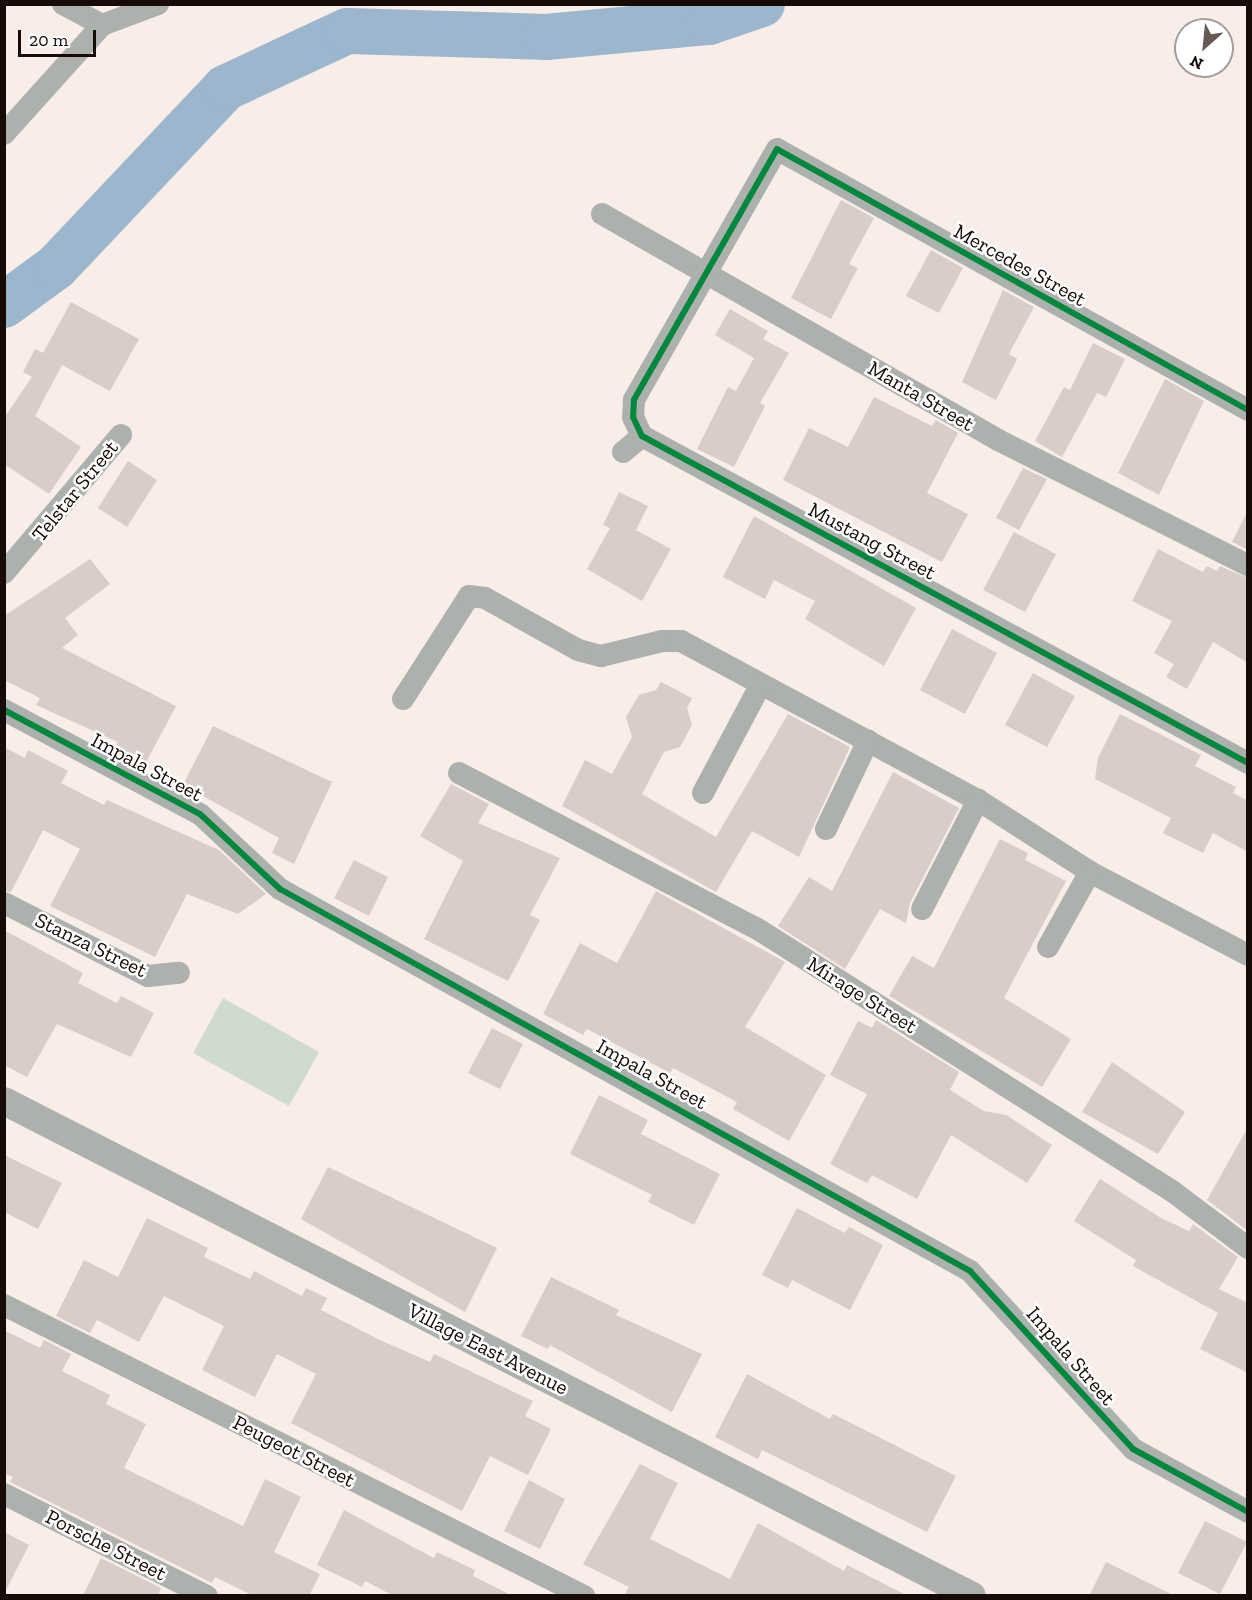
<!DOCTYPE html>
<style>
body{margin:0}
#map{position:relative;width:1252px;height:1600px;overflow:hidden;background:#f8ede7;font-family:"Zilla Slab",serif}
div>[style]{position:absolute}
.green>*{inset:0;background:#cfdbcd}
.river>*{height:46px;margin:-23px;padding:0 23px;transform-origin:23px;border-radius:23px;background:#9cb6ce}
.building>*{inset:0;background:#d8cdc8}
.minor>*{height:22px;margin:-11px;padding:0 11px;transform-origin:11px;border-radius:11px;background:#acb1ae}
.tertiary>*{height:28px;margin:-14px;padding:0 14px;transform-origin:14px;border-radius:14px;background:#acb1ae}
.cycleway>*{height:6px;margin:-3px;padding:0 3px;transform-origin:3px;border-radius:3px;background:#00873e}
span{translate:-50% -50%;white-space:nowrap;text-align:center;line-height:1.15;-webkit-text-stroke:5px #fff;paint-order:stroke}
.street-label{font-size:21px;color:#160b07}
.frame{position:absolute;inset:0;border:6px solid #160b07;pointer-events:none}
.north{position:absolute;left:1174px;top:18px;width:60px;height:60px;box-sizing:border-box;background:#fff;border:2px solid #a29d9c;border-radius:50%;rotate:207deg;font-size:16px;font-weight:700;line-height:24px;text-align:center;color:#160b07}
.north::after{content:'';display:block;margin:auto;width:21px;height:27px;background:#655a55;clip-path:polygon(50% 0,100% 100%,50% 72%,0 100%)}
.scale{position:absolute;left:18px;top:30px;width:78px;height:27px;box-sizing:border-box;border:3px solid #160b07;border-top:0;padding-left:8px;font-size:18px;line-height:21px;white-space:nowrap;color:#160b07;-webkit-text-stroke:4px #fff;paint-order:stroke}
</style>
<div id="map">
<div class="green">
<i style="clip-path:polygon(223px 998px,319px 1052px,289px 1106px,193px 1053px)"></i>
</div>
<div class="river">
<i style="left:4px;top:305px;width:64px;rotate:-36.2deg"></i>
<i style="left:56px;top:267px;width:246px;rotate:-46.6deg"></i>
<i style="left:225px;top:88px;width:135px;rotate:-25deg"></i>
<i style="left:347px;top:31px;width:199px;rotate:1.7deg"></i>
<i style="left:546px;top:37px;width:164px;rotate:-5.3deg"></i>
<i style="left:709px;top:22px;width:56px;rotate:-18.8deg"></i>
</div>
<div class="building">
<i style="clip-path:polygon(841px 200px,874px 218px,849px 264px,858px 268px,831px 319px,791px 298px)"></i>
<i style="clip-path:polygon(931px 250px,963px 268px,939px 313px,906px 296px)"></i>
<i style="clip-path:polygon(1003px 290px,1034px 307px,1009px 354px,1017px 359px,996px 400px,962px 382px)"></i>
<i style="clip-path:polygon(71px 302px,139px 339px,110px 391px,62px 365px,35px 416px,81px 447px,49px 494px,4px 464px,4px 418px,32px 377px,23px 372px,35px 349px,43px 353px)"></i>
<i style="clip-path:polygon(730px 309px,768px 331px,763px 339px,789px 353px,760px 403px,765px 406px,734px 467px,697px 449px,728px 387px,736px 391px,754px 358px,715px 335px)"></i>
<i style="clip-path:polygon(1093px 343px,1125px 359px,1106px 397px,1097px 393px,1062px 457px,1035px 441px,1064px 387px,1070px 390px)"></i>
<i style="clip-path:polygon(1165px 379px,1204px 401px,1159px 495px,1118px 473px)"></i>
<i style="clip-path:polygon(874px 397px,932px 426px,936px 420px,958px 433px,927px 493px,968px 514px,942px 562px,783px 480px,809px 428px,848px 447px)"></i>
<i style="clip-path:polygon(128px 461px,157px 480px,127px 527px,98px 508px)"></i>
<i style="clip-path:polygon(1023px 468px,1047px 479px,1019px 530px,996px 518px)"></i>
<i style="clip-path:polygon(619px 492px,648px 506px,636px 530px,671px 549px,642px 601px,587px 569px,610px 528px,603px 525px)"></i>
<i style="clip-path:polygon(1248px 510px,1248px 550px,1232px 542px)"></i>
<i style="clip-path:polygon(754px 516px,916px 608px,884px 666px,805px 619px,815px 601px,774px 580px,765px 599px,723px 577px)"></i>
<i style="clip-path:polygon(1014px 532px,1056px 554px,1025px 612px,983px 590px)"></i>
<i style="clip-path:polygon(1158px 549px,1203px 572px,1207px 566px,1217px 571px,1220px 566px,1248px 578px,1248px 663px,1213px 642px,1187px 689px,1166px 677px,1174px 664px,1154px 653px,1172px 621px,1132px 601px)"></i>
<i style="clip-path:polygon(90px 559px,110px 584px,65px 618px,78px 635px,62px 648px,176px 706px,143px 768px,112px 752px,118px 742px,36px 705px,40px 698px,4px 680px,4px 616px)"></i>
<i style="clip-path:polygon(952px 629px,997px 653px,965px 714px,920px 690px)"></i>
<i style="clip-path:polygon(1033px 673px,1075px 696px,1047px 747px,1005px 725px)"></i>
<i style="clip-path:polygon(661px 682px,692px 698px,687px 708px,692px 725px,680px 747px,664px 752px,642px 794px,716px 837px,788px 714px,850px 747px,799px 857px,752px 831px,716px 892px,562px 806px,585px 760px,612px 774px,632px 737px,626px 717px,639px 695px,656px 690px)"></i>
<i style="clip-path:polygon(1120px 714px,1201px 755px,1195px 766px,1236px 787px,1233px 793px,1248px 801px,1248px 852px,1213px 833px,1203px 853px,1163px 833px,1171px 818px,1095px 779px,1098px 758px)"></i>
<i style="clip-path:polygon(213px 726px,332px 782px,294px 864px,272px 853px,279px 838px,183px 785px)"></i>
<i style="clip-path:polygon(4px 747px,25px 758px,28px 750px,68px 771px,61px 783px,104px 805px,107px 800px,219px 850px,266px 894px,238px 914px,187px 894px,155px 957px,50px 906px,80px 849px,43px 830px,11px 892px,4px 890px)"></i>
<i style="clip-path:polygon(893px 772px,959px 808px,910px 903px,906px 923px,880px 909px,845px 969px,778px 926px,809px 877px,832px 891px)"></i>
<i style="clip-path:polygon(451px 784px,489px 804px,478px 823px,560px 858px,530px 915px,540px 920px,508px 981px,424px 939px,463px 861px,420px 836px)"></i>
<i style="clip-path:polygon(1000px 839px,1028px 853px,1025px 860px,1066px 881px,1004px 998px,1071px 1039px,1042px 1087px,889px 996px,912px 956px,934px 968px)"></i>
<i style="clip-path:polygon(354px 860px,388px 877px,369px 916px,334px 898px)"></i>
<i style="clip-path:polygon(656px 891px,785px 962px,745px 1027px,826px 1075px,789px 1141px,733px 1109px,737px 1102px,673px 1068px,670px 1073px,587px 1029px,583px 1035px,543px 1014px,580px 943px,617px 963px)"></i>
<i style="clip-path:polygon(4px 930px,83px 973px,78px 983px,117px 1003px,121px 996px,154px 1013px,131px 1057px,57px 1024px,27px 1077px,4px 1065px)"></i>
<i style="clip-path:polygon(876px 1020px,959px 1072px,950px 1090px,984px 1111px,1006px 1115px,1052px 1145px,1027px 1183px,951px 1135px,917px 1199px,872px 1175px,867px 1183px,830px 1164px,867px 1094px,830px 1075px,858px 1021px,872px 1028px)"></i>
<i style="clip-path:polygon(492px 1028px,523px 1044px,500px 1089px,468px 1073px)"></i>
<i style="clip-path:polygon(1112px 1062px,1185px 1112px,1158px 1154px,1082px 1112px)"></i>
<i style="clip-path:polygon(599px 1095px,648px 1120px,641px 1134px,720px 1174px,694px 1225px,648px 1202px,652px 1195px,570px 1154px)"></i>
<i style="clip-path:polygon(1248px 1127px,1248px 1231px,1207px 1200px)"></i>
<i style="clip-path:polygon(4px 1155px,62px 1183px,38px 1229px,4px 1212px)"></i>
<i style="clip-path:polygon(328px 1167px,497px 1248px,465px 1312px,301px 1219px)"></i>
<i style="clip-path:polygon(1100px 1179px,1161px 1218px,1189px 1231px,1193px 1224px,1238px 1257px,1219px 1289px,1248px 1303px,1248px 1373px,1200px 1349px,1218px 1313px,1133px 1266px,1136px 1260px,1074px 1221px)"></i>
<i style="clip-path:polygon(797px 1208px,845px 1233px,849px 1227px,883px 1245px,850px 1310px,792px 1280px,788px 1288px,762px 1275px)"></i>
<i style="clip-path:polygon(147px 1218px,208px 1248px,204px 1257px,250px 1279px,254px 1271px,302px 1296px,306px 1288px,327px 1298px,321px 1310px,382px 1341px,430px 1362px,434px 1354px,533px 1401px,525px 1416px,551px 1429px,528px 1475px,490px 1456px,462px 1511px,291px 1423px,316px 1374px,277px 1354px,255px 1397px,202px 1370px,224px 1326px,164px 1296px,139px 1342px,97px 1320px,90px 1333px,56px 1316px,84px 1260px,118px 1277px)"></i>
<i style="clip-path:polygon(551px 1277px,619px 1310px,616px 1315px,702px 1354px,672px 1412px,550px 1345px,548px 1349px,521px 1336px)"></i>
<i style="clip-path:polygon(4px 1330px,40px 1348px,44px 1340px,71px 1354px,62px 1371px,110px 1395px,106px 1404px,146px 1424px,124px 1468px,243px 1526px,265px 1479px,301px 1497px,274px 1552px,320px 1574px,309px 1596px,254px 1596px,215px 1577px,212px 1583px,10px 1482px,13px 1477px,4px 1473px)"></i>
<i style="clip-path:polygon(747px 1374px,830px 1419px,833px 1414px,956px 1476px,927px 1532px,762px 1450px,758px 1459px,715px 1437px)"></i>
<i style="clip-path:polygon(640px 1464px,678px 1483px,650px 1539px,730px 1579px,758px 1523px,844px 1571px,847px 1565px,908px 1596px,624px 1596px,629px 1587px,583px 1564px)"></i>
<i style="clip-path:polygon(529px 1480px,565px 1499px,540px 1549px,504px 1531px)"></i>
<i style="clip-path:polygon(344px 1510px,434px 1558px,437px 1552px,475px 1570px,473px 1576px,513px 1596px,394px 1596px,365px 1581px,362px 1587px,317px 1565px)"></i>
<i style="clip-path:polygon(1205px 1521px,1247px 1542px,1220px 1594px,1178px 1573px)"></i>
<i style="clip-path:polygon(4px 1532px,29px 1545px,4px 1594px)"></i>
<i style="clip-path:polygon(101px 1558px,161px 1588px,158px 1596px,83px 1596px)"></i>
<i style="clip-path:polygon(1106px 1562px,1175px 1596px,1089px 1596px)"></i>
</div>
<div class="minor">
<i style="left:63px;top:4px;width:44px;rotate:28.3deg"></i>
<i style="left:4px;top:134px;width:147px;rotate:-48deg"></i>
<i style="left:102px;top:25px;width:60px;rotate:-20.6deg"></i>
<i style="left:602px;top:214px;width:456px;rotate:29.7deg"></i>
<i style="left:998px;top:440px;width:280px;rotate:26.6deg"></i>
<i style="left:1248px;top:410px;width:538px;rotate:-151.01deg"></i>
<i style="left:777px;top:149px;width:289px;rotate:119.7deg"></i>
<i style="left:634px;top:400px;width:17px;rotate:93deg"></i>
<i style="left:633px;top:417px;width:21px;rotate:65deg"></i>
<i style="left:642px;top:436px;width:689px;rotate:28.35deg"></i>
<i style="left:623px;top:452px;width:25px;rotate:-40deg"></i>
<i style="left:4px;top:573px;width:181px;rotate:-49.7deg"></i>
<i style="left:403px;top:699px;width:122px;rotate:-57.3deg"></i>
<i style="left:469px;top:596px;width:16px;rotate:7deg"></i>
<i style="left:485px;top:598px;width:107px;rotate:29.2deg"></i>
<i style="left:578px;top:650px;width:24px;rotate:15deg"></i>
<i style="left:601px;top:656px;width:63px;rotate:-13.8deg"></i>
<i style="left:662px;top:641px;width:19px"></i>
<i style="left:681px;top:641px;width:337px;rotate:28.2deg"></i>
<i style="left:978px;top:800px;width:133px;rotate:32.7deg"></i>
<i style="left:1090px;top:872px;width:178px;rotate:27.7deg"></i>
<i style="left:4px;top:710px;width:222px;rotate:28deg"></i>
<i style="left:200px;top:814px;width:110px;rotate:43.2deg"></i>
<i style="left:280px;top:889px;width:789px;rotate:28.97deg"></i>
<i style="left:970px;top:1271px;width:241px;rotate:47.5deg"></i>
<i style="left:1133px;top:1449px;width:131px;rotate:28.7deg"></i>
<i style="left:459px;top:773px;width:335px;rotate:27.6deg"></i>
<i style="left:756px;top:928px;width:492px;rotate:32.3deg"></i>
<i style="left:1172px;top:1191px;width:95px;rotate:36.9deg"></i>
<i style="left:703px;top:793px;width:123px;rotate:-62deg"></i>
<i style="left:826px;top:829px;width:98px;rotate:-64.5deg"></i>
<i style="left:4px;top:903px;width:161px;rotate:26.9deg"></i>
<i style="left:148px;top:976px;width:31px;rotate:-6deg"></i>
<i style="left:922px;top:909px;width:123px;rotate:-62.8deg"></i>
<i style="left:1048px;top:947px;width:86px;rotate:-60.8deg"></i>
<i style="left:4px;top:1305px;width:649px;rotate:26.64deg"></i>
<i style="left:4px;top:1494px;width:227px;rotate:26.7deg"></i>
</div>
<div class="tertiary">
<i style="left:4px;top:1101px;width:1087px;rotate:27.08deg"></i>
</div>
<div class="cycleway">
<i style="left:1248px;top:410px;width:538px;rotate:-151.01deg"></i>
<i style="left:777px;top:149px;width:289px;rotate:119.7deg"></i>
<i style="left:634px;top:400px;width:17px;rotate:93deg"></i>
<i style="left:633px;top:417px;width:21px;rotate:65deg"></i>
<i style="left:642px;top:436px;width:689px;rotate:28.35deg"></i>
<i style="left:4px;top:710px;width:222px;rotate:28deg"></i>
<i style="left:200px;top:814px;width:110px;rotate:43.2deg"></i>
<i style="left:280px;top:889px;width:789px;rotate:28.97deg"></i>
<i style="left:970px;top:1271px;width:241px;rotate:47.5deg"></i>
<i style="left:1133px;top:1449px;width:131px;rotate:28.7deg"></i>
</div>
<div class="street-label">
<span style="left:1020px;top:265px;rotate:29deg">Mercedes Street</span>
<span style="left:921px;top:396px;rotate:30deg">Manta Street</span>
<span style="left:75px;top:491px;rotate:-51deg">Telstar Street</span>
<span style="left:872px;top:541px;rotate:28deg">Mustang Street</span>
<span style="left:147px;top:767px;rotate:28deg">Impala Street</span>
<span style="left:91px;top:945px;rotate:26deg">Stanza Street</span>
<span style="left:862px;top:995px;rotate:32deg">Mirage Street</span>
<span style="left:652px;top:1074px;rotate:29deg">Impala Street</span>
<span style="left:488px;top:1349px;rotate:27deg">Village East Avenue</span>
<span style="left:1071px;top:1356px;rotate:49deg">Impala Street</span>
<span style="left:294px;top:1451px;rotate:27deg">Peugeot Street</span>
<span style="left:106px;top:1545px;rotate:27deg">Porsche Street</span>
</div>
<div class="frame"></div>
<div class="north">N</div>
<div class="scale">20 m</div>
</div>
